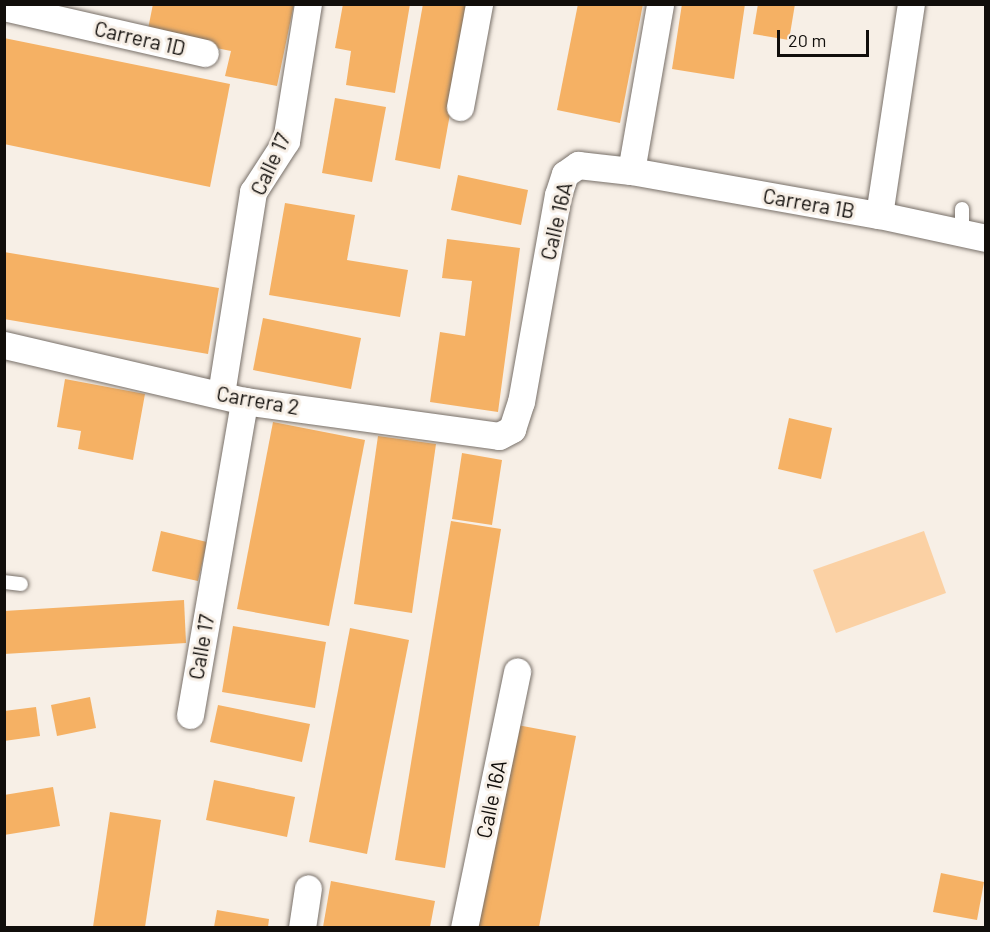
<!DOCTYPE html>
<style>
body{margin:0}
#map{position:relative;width:990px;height:932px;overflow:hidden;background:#f7efe6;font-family:Barlow,sans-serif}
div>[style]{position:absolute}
.green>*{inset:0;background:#fbd1a4}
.building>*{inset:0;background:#f5b164}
.roads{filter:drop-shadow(0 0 2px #787069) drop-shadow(0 0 2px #787069)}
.service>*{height:14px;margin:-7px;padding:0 7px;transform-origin:7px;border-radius:7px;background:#fff}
.minor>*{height:27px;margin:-13.5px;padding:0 13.5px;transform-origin:13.5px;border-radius:13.5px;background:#fff}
span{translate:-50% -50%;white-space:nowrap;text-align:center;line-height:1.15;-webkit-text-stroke:6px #f7efe6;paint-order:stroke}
.street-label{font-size:21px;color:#110e0b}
.frame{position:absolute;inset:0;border:6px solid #110e0b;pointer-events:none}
.scale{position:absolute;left:777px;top:30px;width:92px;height:27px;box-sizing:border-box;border:3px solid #110e0b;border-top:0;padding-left:8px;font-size:18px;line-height:21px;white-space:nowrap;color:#110e0b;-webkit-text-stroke:4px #f7efe6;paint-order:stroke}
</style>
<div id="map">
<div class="green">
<i style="clip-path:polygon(924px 531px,946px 593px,836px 633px,813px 570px)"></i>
</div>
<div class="building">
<i style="clip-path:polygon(153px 4px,294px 4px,277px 86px,225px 76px,231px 51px,147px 34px)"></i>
<i style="clip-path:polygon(343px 4px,410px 4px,395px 93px,346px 85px,351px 51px,335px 48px)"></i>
<i style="clip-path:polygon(423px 4px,470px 4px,440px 169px,395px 160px)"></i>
<i style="clip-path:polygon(578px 4px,643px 4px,620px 123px,557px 110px)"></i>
<i style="clip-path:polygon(682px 4px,745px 4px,734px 79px,672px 69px)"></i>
<i style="clip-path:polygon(758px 4px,795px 4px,789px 40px,753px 34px)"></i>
<i style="clip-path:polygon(4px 38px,230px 84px,210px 187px,4px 144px)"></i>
<i style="clip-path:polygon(335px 98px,386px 107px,372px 182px,322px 173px)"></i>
<i style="clip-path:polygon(458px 175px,528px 190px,521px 225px,451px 210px)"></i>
<i style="clip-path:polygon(285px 203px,355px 215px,347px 260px,408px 270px,400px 317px,269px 295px)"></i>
<i style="clip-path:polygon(447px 239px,520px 248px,498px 412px,430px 402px,440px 332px,465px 336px,472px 281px,442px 278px)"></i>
<i style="clip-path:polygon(4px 252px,219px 288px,208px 354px,4px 319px)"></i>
<i style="clip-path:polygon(263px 318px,361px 338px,351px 389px,253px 370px)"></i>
<i style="clip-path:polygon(65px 379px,145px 394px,133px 460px,78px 449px,81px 431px,57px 427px)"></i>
<i style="clip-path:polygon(789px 418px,832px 428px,821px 479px,778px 469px)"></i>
<i style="clip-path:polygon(273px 422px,365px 440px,329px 626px,237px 609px)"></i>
<i style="clip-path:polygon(378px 436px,436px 444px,412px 613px,354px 604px)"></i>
<i style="clip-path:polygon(462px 453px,502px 460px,492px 525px,452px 519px)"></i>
<i style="clip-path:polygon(451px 521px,501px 529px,445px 868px,395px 860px)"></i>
<i style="clip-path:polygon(161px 531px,207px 542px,198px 581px,152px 571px)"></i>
<i style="clip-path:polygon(184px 600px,186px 643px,4px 654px,4px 611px)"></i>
<i style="clip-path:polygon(233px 626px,326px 642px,315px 708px,222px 692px)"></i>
<i style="clip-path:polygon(350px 628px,409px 640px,367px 854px,309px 842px)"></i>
<i style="clip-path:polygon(90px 697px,96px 728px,57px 736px,51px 705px)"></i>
<i style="clip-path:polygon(218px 705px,310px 724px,302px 762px,210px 742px)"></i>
<i style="clip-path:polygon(36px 707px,40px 736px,4px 741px,4px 711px)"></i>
<i style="clip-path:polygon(512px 724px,576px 736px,539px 927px,472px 927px)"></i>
<i style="clip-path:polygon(214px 780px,295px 797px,287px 837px,206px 820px)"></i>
<i style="clip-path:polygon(53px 787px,60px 826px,4px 835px,4px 795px)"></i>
<i style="clip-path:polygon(110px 812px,161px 820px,145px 927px,93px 927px)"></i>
<i style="clip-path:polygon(941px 873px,984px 882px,977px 920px,933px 912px)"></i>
<i style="clip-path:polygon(331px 881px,435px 901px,430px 927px,323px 927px)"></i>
<i style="clip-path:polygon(217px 910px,269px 919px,268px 927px,214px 927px)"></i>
</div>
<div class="roads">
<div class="service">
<i style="left:962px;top:233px;width:24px;rotate:-90deg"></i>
<i style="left:4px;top:582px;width:17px;rotate:7deg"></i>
</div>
<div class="minor">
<i style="left:4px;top:7px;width:206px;rotate:12.9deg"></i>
<i style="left:460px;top:107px;width:105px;rotate:-79.5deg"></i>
<i style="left:631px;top:171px;width:169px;rotate:-80.1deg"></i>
<i style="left:879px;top:215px;width:213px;rotate:-81.4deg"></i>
<i style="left:4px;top:345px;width:246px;rotate:13.1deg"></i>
<i style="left:244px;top:401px;width:257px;rotate:7.8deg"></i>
<i style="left:499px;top:436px;width:15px;rotate:-28deg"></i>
<i style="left:512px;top:429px;width:28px;rotate:-72deg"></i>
<i style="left:521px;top:402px;width:210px;rotate:-79.9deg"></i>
<i style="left:558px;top:195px;width:22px;rotate:-72deg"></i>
<i style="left:565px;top:174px;width:16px;rotate:-35deg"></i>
<i style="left:578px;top:165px;width:53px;rotate:6.5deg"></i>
<i style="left:631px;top:171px;width:252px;rotate:10.1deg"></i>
<i style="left:879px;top:215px;width:109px;rotate:12.1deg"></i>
<i style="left:221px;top:394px;width:205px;rotate:-81deg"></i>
<i style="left:253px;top:192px;width:61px;rotate:-57.1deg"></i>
<i style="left:286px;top:141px;width:139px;rotate:-80.9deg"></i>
<i style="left:190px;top:715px;width:319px;rotate:-80.2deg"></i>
<i style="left:302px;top:928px;width:40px;rotate:-81.5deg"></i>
<i style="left:464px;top:928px;width:262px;rotate:-78.3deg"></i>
</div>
</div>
<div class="street-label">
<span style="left:140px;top:38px;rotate:13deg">Carrera 1D</span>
<span style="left:270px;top:164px;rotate:-65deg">Calle 17</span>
<span style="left:809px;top:203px;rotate:10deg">Carrera 1B</span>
<span style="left:556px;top:221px;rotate:-77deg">Calle 16A</span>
<span style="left:258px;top:400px;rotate:10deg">Carrera 2</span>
<span style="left:201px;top:647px;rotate:-80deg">Calle 17</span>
<span style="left:491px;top:799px;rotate:-78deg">Calle 16A</span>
</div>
<div class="frame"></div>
<div class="scale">20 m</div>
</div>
